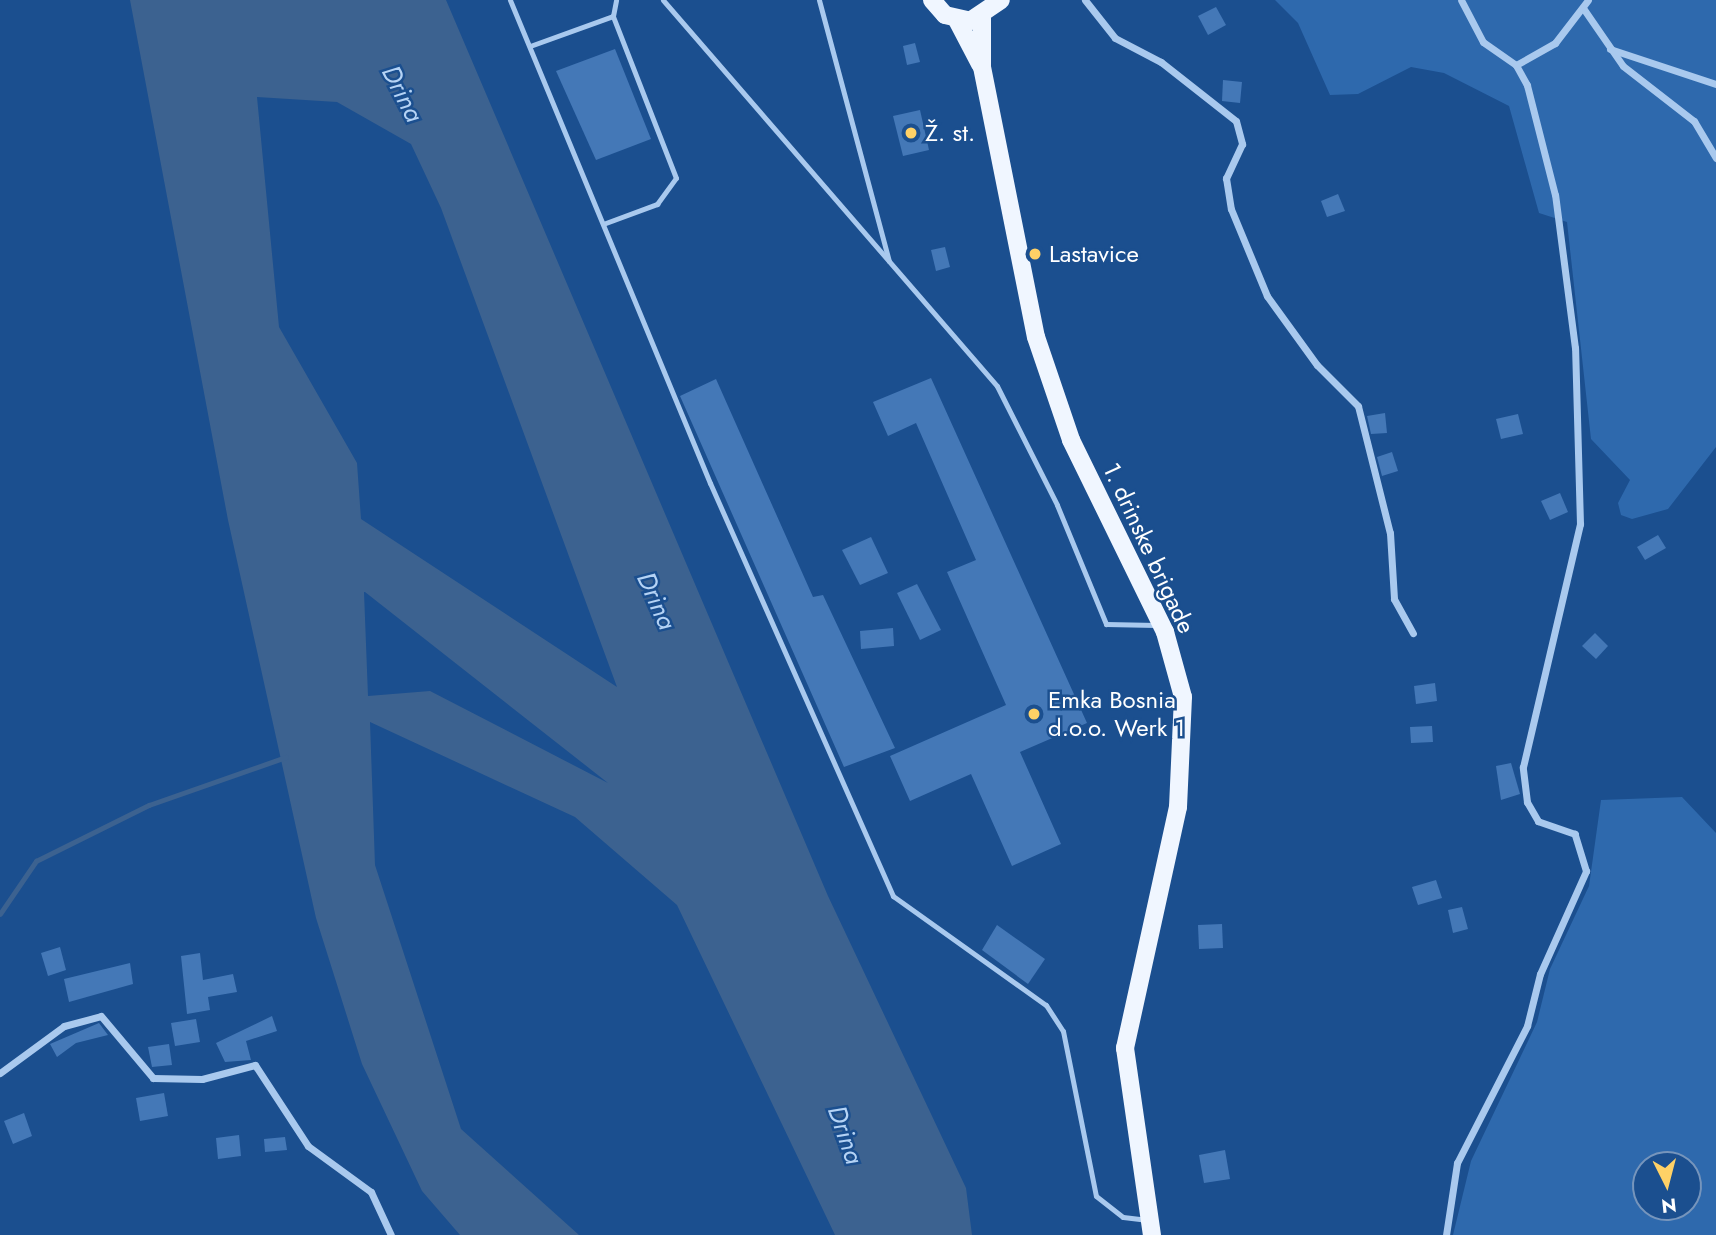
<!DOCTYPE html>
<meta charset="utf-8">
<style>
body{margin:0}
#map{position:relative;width:1716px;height:1235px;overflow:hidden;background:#1b4f8f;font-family:Jost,sans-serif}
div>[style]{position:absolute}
.green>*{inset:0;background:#2e69ad}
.water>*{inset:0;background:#3c6290}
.stream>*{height:4.5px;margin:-2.25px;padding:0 2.25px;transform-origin:2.25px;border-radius:2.25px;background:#3c6290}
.building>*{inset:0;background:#4478b7}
.service>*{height:5px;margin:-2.5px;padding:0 2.5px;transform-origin:2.5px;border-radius:2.5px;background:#a9c9ee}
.minor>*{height:7px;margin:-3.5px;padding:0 3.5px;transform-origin:3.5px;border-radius:3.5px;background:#a9c9ee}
.primary>*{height:18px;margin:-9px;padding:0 9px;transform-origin:9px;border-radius:9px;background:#f0f6ff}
.dots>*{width:19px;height:19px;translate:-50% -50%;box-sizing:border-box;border:4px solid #1b4f8f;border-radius:50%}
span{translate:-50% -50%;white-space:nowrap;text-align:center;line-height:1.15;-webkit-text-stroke:5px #1b4f8f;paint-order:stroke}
.poi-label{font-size:24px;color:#fff}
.left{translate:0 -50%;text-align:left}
.street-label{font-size:24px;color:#fff}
.water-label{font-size:26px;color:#b5d3f5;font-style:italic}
.north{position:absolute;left:1632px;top:1151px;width:70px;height:70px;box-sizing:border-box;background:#1b4f8f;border:2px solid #7695bc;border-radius:50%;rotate:174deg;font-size:19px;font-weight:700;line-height:28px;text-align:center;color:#fff}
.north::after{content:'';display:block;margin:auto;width:24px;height:32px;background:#ffd166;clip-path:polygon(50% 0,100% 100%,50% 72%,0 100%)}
</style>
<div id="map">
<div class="green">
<i style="clip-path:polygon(1275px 0,1716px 0,1716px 447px,1668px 509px,1632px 519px,1621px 515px,1618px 503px,1630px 480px,1591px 439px,1567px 222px,1539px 213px,1509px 106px,1444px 73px,1411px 67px,1358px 94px,1330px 95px,1298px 23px)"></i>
<i style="clip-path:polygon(evenodd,1682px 797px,1716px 833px,1716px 1235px,1453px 1235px,1471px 1161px,1537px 1022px,1550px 969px,1589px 886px,1601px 800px,1682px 797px,1646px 1165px,1688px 1165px,1688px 1207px,1646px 1207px,1646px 1165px)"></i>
</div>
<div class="water">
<i style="clip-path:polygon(evenodd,130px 0,446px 0,828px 896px,966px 1188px,972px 1235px,835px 1235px,677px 905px,575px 817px,370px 722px,375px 865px,461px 1129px,579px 1235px,460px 1235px,422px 1191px,362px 1064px,316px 918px,228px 520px,130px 0,257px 97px,337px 102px,411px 144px,441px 208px,617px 687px,361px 519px,357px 463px,279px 327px,257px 97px,130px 0,364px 592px,365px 592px,608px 783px,430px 691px,368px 696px,364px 592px)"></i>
</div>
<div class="stream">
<i style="left:0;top:914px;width:64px;rotate:-55.8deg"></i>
<i style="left:36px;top:861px;width:126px;rotate:-26.4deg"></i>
<i style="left:149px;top:805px;width:145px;rotate:-19.3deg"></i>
</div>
<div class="building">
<i style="clip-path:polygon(1216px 7px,1226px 25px,1208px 35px,1198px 16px)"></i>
<i style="clip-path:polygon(915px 43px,920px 62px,907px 65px,903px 46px)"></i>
<i style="clip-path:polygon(615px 49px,651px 139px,596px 160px,556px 71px)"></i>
<i style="clip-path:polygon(1223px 80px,1242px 82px,1240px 103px,1222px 101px)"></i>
<i style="clip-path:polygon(920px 110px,929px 150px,903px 156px,893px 116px)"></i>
<i style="clip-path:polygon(1338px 194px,1345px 211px,1327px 217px,1321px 201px)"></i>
<i style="clip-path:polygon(945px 247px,950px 267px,936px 271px,931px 250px)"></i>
<i style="clip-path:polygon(931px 378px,1087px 723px,1020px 752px,1061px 844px,1012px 866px,971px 774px,910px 801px,890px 756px,1006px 705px,947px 572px,976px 560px,916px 423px,888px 436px,873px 402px)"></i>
<i style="clip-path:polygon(716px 379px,813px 597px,823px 595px,895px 748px,844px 767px,680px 396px)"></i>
<i style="clip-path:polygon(1385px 413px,1387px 433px,1371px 434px,1367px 416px)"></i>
<i style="clip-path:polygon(1518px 414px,1523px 434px,1501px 439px,1496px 419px)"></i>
<i style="clip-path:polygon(1392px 452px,1398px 471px,1382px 476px,1377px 457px)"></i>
<i style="clip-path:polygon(1560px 493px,1568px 512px,1550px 520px,1541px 501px)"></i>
<i style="clip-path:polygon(1658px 535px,1666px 548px,1645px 560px,1637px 547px)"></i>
<i style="clip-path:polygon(871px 537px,888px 573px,860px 585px,842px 550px)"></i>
<i style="clip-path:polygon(917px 584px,941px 630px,920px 640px,897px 593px)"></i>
<i style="clip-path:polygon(893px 628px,894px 646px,861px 649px,860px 631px)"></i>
<i style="clip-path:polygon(1595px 633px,1608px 646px,1596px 659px,1582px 646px)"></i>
<i style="clip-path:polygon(1435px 683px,1437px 701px,1416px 704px,1414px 686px)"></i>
<i style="clip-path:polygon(1432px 726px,1433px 742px,1411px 743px,1410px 727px)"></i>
<i style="clip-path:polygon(1511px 763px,1520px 794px,1501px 800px,1496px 766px)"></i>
<i style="clip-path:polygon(1436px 880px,1442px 898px,1418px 905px,1412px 887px)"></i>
<i style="clip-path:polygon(1462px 907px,1468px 929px,1453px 933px,1448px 910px)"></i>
<i style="clip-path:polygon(1222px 924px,1223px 948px,1199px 949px,1198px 925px)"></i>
<i style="clip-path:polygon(997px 925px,1045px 959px,1028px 984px,982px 950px)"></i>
<i style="clip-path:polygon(60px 947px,66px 970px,48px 976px,41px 953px)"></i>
<i style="clip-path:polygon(200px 953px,203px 980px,233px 974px,237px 992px,208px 997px,210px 1010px,187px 1014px,181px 956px)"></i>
<i style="clip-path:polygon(130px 963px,133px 984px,69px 1002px,64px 979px)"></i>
<i style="clip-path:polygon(272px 1016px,277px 1031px,246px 1041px,251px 1060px,225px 1062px,216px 1043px)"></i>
<i style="clip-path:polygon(196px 1019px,200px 1042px,175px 1046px,171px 1023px)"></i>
<i style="clip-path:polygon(99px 1023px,108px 1035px,76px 1043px,57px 1057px,50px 1044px)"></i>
<i style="clip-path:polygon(169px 1044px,172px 1065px,152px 1067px,148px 1047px)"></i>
<i style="clip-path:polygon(164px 1093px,168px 1116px,140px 1121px,136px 1098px)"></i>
<i style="clip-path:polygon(24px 1113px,32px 1136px,13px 1144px,4px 1121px)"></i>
<i style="clip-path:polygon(239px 1135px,241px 1156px,218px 1159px,216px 1138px)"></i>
<i style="clip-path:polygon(285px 1137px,287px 1150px,265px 1152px,264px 1139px)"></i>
<i style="clip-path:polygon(1225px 1150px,1230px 1179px,1204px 1183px,1199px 1155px)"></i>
</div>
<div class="service">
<i style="left:510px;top:0;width:523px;rotate:67.51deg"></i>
<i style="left:710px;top:483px;width:452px;rotate:66.1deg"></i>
<i style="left:893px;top:896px;width:188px;rotate:35.5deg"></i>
<i style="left:1046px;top:1005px;width:31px;rotate:57deg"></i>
<i style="left:1063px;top:1031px;width:168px;rotate:78.7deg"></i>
<i style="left:1096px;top:1196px;width:34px;rotate:38deg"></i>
<i style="left:1123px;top:1217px;width:23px;rotate:7deg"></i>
<i style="left:663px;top:0;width:510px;rotate:49.13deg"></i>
<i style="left:997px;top:386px;width:133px;rotate:63.2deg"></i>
<i style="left:1057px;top:505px;width:129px;rotate:67.6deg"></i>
<i style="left:1106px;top:624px;width:50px;rotate:1.1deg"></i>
<i style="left:819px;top:0;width:270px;rotate:75deg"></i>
<i style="left:530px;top:46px;width:88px;rotate:-19.9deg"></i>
<i style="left:603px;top:224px;width:58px;rotate:-20.3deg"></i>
<i style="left:657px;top:204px;width:32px;rotate:-54deg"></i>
<i style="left:676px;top:178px;width:174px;rotate:-111.3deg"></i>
<i style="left:613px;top:16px;width:16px;rotate:-79deg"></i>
</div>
<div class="minor">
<i style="left:1085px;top:0;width:48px;rotate:51.7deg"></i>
<i style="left:1115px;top:38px;width:52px;rotate:27.6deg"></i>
<i style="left:1161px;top:62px;width:95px;rotate:38.2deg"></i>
<i style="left:1236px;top:121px;width:24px;rotate:75deg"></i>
<i style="left:1242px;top:144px;width:38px;rotate:115deg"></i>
<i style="left:1226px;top:178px;width:31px;rotate:81deg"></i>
<i style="left:1231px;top:209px;width:94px;rotate:67.5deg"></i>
<i style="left:1267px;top:296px;width:85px;rotate:54.1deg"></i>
<i style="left:1317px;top:365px;width:58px;rotate:45deg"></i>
<i style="left:1358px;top:406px;width:131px;rotate:75.9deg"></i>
<i style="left:1390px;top:533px;width:66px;rotate:86.5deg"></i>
<i style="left:1394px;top:599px;width:39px;rotate:61deg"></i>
<i style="left:1583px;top:8px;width:70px;rotate:55.4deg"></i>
<i style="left:1623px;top:66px;width:90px;rotate:37.8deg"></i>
<i style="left:1694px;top:121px;width:43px;rotate:59.3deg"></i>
<i style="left:1610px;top:49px;width:112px;rotate:18.3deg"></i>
<i style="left:1516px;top:65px;width:45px;rotate:-29.4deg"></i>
<i style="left:1555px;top:43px;width:54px;rotate:-52.5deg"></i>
<i style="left:0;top:1073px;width:79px;rotate:-36.3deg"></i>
<i style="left:64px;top:1026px;width:38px;rotate:-15deg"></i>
<i style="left:101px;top:1016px;width:81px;rotate:50deg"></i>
<i style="left:153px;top:1078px;width:49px;rotate:1.2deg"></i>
<i style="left:202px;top:1079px;width:55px;rotate:-14.8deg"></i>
<i style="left:255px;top:1065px;width:97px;rotate:56.8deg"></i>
<i style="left:308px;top:1146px;width:78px;rotate:36.1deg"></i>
<i style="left:371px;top:1192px;width:47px;rotate:65.1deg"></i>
<i style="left:1446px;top:1235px;width:73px;rotate:-81.3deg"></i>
<i style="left:1457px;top:1163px;width:154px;rotate:-62.9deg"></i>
<i style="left:1527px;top:1026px;width:54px;rotate:-76deg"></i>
<i style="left:1540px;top:974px;width:113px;rotate:-65.9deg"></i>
<i style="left:1586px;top:871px;width:39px;rotate:-107deg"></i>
<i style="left:1575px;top:834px;width:39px;rotate:-161deg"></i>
<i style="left:1538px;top:821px;width:22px;rotate:-120deg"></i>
<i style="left:1527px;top:802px;width:35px;rotate:-97deg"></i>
<i style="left:1523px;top:767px;width:250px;rotate:-76.8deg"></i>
<i style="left:1580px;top:524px;width:176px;rotate:-91.6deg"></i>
<i style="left:1575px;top:348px;width:154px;rotate:-97.4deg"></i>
<i style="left:1555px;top:195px;width:114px;rotate:-104.3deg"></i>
<i style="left:1527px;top:85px;width:23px;rotate:-119deg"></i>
<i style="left:1516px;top:65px;width:40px;rotate:-145.1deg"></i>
<i style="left:1483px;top:42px;width:47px;rotate:-117.6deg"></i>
</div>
<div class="primary">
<i style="left:932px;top:0;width:20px;rotate:49deg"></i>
<i style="left:945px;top:15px;width:26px;rotate:13deg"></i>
<i style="left:970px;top:21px;width:37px;rotate:-34deg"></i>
<i style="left:982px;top:18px;width:49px;rotate:90deg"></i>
<i style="left:982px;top:67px;width:275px;rotate:78.7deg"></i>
<i style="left:1036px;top:337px;width:109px;rotate:71.2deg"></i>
<i style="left:1071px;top:440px;width:214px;rotate:63.9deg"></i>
<i style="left:1165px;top:632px;width:67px;rotate:74.5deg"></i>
<i style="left:1183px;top:697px;width:110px;rotate:92.6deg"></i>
<i style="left:1178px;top:807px;width:247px;rotate:102.4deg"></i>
<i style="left:1125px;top:1048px;width:189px;rotate:81.8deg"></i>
<i style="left:957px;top:20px;width:50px;rotate:62.4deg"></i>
</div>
<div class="dots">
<i style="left:911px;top:133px;background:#ffd166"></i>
<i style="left:1035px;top:254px;background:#ffd166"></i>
<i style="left:1034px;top:714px;background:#ffd166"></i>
</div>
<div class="poi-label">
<span class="left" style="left:925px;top:133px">Ž. st.</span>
<span class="left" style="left:1049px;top:254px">Lastavice</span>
<span class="left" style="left:1048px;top:714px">Emka Bosnia<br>d.o.o. Werk 1</span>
</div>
<div class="street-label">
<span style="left:1149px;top:548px;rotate:65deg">1. drinske brigade</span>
</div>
<div class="water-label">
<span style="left:402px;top:94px;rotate:63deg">Drina</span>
<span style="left:656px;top:601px;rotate:66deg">Drina</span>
<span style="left:845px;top:1135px;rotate:71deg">Drina</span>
</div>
<div class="north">N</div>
</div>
